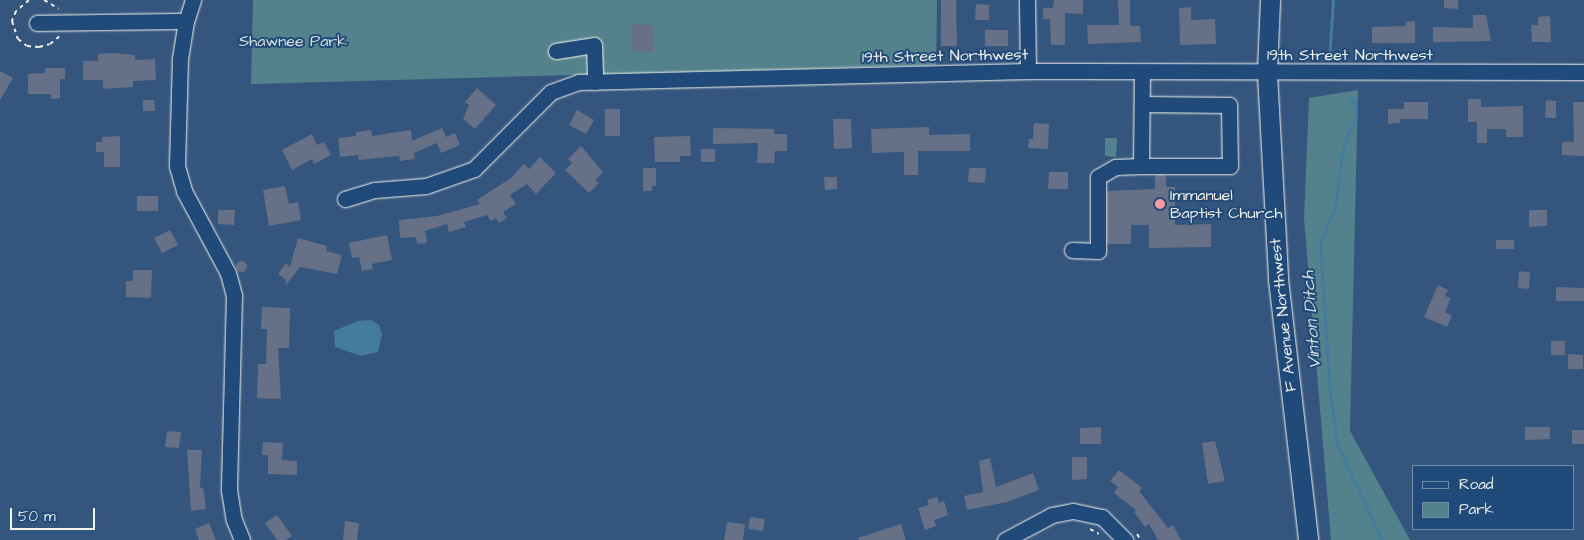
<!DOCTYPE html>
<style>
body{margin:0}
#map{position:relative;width:1584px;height:540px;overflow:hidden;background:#34557e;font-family:"Architects Daughter",sans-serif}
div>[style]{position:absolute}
.green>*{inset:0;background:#54828c}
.water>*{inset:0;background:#447ca0}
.stream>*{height:3px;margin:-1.5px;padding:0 1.5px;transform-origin:1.5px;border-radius:1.5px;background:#447ca0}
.building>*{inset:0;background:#667086}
.round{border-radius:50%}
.path>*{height:2px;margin-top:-1px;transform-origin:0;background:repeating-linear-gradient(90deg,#f4f1e8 0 4px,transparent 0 8px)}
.roads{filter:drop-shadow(0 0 1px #f4f1e8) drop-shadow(0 0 1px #f4f1e8)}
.minor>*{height:15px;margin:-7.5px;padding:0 7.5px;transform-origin:7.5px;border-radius:7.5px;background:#1f4a7a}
.major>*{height:19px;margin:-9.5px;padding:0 9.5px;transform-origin:9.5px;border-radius:9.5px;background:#1f4a7a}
.dots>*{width:14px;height:14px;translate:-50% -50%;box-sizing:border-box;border:2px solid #1f4a7a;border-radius:50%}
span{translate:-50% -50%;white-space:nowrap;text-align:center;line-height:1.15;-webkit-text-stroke:4px #1f4a7a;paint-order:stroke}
.park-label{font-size:16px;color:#dce0da}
.street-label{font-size:16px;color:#f4f1e8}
.poi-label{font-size:16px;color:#f4f1e8}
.left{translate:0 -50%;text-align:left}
.water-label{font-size:18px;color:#dadfdd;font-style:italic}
.legend{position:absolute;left:1412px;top:465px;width:162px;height:65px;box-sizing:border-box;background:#1f4a7a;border:1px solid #748da6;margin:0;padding:6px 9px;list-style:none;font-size:15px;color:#f4f1e8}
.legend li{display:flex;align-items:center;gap:10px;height:25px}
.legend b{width:25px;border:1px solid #748da6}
.scale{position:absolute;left:10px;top:508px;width:85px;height:22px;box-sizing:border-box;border:2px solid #f4f1e8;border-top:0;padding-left:6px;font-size:15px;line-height:18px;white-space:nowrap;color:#f4f1e8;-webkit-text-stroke:4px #1f4a7a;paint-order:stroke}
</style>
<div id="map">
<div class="green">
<i style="clip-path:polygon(253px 0,937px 0,936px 65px,251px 84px)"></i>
<i style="clip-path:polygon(1358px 90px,1350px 431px,1410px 540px,1331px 540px,1304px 218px,1309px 98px)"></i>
<i style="clip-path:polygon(1105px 138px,1117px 138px,1116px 157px,1105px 156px)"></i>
</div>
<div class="water">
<i style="clip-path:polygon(371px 320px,379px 325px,382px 334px,378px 352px,361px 356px,335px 347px,334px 331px,358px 321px)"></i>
</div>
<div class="stream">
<i style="left:1329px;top:60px;width:60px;rotate:-86.2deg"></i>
<i style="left:1349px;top:97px;width:9px;rotate:49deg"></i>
<i style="left:1355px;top:104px;width:14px;rotate:86deg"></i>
<i style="left:1356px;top:118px;width:17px;rotate:118deg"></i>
<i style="left:1348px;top:133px;width:26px;rotate:106deg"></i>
<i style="left:1341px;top:158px;width:47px;rotate:96.1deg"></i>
<i style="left:1336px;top:205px;width:41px;rotate:112.8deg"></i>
<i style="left:1320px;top:243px;width:150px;rotate:86.2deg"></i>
<i style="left:1330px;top:393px;width:51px;rotate:82.2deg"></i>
<i style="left:1337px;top:444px;width:106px;rotate:64.9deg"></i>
</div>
<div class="building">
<i style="clip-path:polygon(941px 0,956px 0,957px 46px,941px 46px)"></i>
<i style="clip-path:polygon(1054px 0,1083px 0,1083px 14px,1065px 13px,1065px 45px,1051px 45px,1050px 19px,1043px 19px,1043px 8px,1053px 8px)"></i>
<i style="clip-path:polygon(1118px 0,1130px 0,1130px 26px,1140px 26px,1141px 42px,1088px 44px,1087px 25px,1119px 25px)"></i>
<i style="clip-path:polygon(1444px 0,1458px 0,1458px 9px,1444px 8px)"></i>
<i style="clip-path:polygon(976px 4px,989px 5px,989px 20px,975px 20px)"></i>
<i style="clip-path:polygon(1191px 7px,1191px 20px,1215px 19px,1216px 44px,1180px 45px,1179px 8px)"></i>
<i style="clip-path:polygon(1473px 15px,1486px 15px,1491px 41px,1433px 42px,1433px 27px,1473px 28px)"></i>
<i style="clip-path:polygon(1550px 16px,1551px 42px,1532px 42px,1531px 25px,1538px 25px,1538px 17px)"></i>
<i style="clip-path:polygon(1415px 21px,1415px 43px,1372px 43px,1372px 27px,1406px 26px,1406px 22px)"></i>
<i style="clip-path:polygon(632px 25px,653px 25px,653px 52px,632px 52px)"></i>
<i style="clip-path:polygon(985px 30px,1008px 30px,1008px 46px,985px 46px)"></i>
<i style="clip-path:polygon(112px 53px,135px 55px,135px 60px,155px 59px,156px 80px,133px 81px,133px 87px,103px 89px,103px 80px,83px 80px,83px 61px,98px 61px,98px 54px)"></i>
<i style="clip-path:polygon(45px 68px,65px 68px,65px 79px,60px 79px,60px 98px,51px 99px,51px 94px,28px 94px,28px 74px,45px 73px)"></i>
<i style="clip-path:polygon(0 71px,13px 78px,0 100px)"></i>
<i style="clip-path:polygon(477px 88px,496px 105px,475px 129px,463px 119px,469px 105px,465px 102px)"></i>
<i style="clip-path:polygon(1468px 99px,1481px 99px,1481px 107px,1523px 106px,1523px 137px,1506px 137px,1506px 129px,1487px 129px,1487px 143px,1477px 143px,1477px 122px,1468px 122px)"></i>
<i style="clip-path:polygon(143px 100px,154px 100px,155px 111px,143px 111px)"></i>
<i style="clip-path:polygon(1546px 100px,1556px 101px,1556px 118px,1545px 118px)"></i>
<i style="clip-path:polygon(1404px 102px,1428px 102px,1428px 119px,1400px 119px,1400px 123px,1388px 124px,1388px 109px,1404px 109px)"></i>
<i style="clip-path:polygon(1573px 102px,1584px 102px,1584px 156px,1562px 155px,1562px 142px,1574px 142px)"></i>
<i style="clip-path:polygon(605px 109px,620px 109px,620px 136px,605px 136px)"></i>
<i style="clip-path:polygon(577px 110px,594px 120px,586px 134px,569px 125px)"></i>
<i style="clip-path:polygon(833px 119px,851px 119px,852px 148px,834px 149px)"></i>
<i style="clip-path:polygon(1034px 123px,1049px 124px,1048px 149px,1028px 148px,1029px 139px,1033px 139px)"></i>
<i style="clip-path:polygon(929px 127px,929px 135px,970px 134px,970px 151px,918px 151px,918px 175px,904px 175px,904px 152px,872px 153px,871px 129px)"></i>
<i style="clip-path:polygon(442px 128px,446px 137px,455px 133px,460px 145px,441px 153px,437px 143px,414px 153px,415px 159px,400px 161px,399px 156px,359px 160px,358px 155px,340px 157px,338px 138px,356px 136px,356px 132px,371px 130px,372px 136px,411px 130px,412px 141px)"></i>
<i style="clip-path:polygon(713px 128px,774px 129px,774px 134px,787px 134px,787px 151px,775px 151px,774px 163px,757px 163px,758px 143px,713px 144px)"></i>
<i style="clip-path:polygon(312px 134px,317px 145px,324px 142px,331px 155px,314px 164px,312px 159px,292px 170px,282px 150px)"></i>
<i style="clip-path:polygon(120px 136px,120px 167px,104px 167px,104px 152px,96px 152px,96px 142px,102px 142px,102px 137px)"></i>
<i style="clip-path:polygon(690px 136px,691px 156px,680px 156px,680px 162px,655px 162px,654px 137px)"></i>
<i style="clip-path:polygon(581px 146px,603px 172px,595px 180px,599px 183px,589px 193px,565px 170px,572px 163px,568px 159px)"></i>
<i style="clip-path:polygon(701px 149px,715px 149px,715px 162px,701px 162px)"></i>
<i style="clip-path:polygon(540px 157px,556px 173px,536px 194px,527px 184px,510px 195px,516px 204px,503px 212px,507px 218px,499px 223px,496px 218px,491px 221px,487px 215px,464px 222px,466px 227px,449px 232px,447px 224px,425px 231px,427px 243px,417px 244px,416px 237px,400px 238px,399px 220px,437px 216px,480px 204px,477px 200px,511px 178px,524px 164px,529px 169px)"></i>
<i style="clip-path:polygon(643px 168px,656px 168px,656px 186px,652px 186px,652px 191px,643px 191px)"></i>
<i style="clip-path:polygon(969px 168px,986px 168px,985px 183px,968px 182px)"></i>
<i style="clip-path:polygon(1049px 172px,1068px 172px,1068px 189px,1048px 189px)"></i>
<i style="clip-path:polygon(1155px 175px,1166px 175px,1166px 187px,1175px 187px,1175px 225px,1211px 224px,1211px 247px,1149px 248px,1149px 225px,1131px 225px,1131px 244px,1107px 244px,1107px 191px,1155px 189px)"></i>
<i style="clip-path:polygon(824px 177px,837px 177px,837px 189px,825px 190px)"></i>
<i style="clip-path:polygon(285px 186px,289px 204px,298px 202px,301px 220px,269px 226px,263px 190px)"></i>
<i style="clip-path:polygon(137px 196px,158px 196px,158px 211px,137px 211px)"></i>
<i style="clip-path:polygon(218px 210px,235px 210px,234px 225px,218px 224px)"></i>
<i style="clip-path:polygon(1529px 210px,1547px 210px,1547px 226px,1529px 227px)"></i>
<i style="clip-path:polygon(170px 230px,178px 245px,162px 253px,154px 238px)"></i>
<i style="clip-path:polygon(387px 235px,392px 260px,372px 264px,373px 269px,362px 271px,359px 257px,352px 258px,349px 243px)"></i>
<i style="clip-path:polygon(298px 238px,327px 246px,326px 251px,342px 255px,337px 274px,300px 267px,285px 286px,286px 280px,278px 274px,286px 263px,290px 267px)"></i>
<i style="clip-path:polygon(1496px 240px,1514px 240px,1514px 249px,1496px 249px)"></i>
<i class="round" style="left:235.5px;top:260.5px;width:11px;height:11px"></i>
<i style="clip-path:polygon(133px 270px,152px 270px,151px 298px,126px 297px,126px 281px,133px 281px)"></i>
<i style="clip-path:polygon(1519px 271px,1530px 272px,1529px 289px,1518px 288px)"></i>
<i style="clip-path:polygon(1438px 285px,1448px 290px,1445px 296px,1451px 298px,1445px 312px,1452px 316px,1447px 327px,1424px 317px)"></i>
<i style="clip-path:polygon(1556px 287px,1584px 288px,1584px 301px,1556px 301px)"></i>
<i style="clip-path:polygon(262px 307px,290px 308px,289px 348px,278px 348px,281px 399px,257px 398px,258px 364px,266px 364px,267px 329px,261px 329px)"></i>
<i style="clip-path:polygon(1551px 341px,1565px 341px,1565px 355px,1551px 355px)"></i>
<i style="clip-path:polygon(1568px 354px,1583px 355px,1583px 369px,1568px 369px)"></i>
<i style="clip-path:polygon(1101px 427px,1101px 444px,1080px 444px,1080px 428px)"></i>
<i style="clip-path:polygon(1525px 427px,1550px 427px,1550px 439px,1525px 440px)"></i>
<i style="clip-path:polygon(1572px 430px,1584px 430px,1584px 444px,1572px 444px)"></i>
<i style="clip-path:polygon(167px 431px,181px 432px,179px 448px,165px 447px)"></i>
<i style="clip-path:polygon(1215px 441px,1225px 481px,1208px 484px,1202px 443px)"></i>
<i style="clip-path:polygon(263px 442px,283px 443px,282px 460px,297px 461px,297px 475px,268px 474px,268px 455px,262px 455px)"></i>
<i style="clip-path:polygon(187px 450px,202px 450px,200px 488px,203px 487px,206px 509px,191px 511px)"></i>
<i style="clip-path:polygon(1072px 457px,1087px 457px,1087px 479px,1072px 480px)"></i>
<i style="clip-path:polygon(990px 458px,996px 487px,1033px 473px,1039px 490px,1007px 502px,967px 510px,964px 496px,983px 492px,979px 461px)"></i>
<i style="clip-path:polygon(1119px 470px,1142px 488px,1139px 491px,1168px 528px,1173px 525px,1181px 540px,1158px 540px,1149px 524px,1145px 527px,1134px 512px,1136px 510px,1114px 493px,1118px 487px,1110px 481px)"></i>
<i style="clip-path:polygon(937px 497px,939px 503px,944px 501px,948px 515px,934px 520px,936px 526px,925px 530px,918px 508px,929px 505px,927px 500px)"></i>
<i style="clip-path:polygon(277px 515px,292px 536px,286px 540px,277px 540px,265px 523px)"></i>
<i style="clip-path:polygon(750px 517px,765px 519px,763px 531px,748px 529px)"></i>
<i style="clip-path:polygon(345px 521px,359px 523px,357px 540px,343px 540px)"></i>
<i style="clip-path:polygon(727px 522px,745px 524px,743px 540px,724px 540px)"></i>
<i style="clip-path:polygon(209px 523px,216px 540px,199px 540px,195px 529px)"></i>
<i style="clip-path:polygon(901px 524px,906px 540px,859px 540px,858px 538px)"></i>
</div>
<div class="path">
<i style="left:29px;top:0;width:17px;rotate:140deg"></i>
<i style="left:16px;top:11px;width:11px;rotate:112deg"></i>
<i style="left:12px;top:21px;width:19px;rotate:72deg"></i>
<i style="left:18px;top:39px;width:11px;rotate:38deg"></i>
<i style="left:27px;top:46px;width:12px;rotate:5deg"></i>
<i style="left:39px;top:47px;width:11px;rotate:-15deg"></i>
<i style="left:50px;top:44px;width:13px;rotate:-39deg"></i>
<i style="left:44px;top:0;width:17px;rotate:31deg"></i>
<i style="left:1090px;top:529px;width:10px;rotate:29deg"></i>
<i style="left:1137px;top:534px;width:7px;rotate:56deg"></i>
</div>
<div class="roads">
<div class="minor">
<i style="left:193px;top:0;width:22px;rotate:108deg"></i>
<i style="left:186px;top:21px;width:37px;rotate:99deg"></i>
<i style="left:180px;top:58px;width:108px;rotate:91.6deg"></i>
<i style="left:177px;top:166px;width:26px;rotate:74deg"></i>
<i style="left:184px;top:191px;width:93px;rotate:61.8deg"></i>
<i style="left:228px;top:273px;width:23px;rotate:75deg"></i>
<i style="left:234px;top:295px;width:195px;rotate:91.5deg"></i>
<i style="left:229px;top:490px;width:30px;rotate:81deg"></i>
<i style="left:234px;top:520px;width:22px;rotate:68deg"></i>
<i style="left:1027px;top:0;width:71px;rotate:89.2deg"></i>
<i style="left:37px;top:23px;width:149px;rotate:-0.8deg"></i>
<i style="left:556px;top:51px;width:38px;rotate:-9deg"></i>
<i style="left:594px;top:45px;width:37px;rotate:88deg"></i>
<i style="left:1142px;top:104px;width:87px;rotate:0.7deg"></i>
<i style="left:1229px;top:105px;width:61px;rotate:89.1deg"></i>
<i style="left:1230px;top:166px;width:89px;rotate:180deg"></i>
<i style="left:1141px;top:166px;width:94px;rotate:-89.4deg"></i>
<i style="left:345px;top:199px;width:31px;rotate:-17deg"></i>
<i style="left:375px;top:190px;width:51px;rotate:-4.5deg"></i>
<i style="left:426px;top:186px;width:51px;rotate:-19.5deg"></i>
<i style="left:474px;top:169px;width:109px;rotate:-45deg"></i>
<i style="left:551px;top:92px;width:30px;rotate:-20deg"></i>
<i style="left:579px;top:82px;width:449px;rotate:-1.4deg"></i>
<i style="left:1028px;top:71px;width:556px;rotate:0.1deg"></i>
<i style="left:1072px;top:250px;width:26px;rotate:2deg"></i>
<i style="left:1098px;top:251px;width:74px;rotate:-90deg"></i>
<i style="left:1098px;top:177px;width:20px;rotate:-30deg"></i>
<i style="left:1115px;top:167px;width:26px;rotate:-2deg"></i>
<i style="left:1005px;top:540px;width:53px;rotate:-28deg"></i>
<i style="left:1052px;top:515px;width:21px;rotate:-11deg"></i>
<i style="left:1073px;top:511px;width:30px;rotate:12deg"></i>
<i style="left:1102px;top:517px;width:33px;rotate:45deg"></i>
</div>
<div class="major">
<i style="left:1270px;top:0;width:73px;rotate:92.4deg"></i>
<i style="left:1267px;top:73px;width:206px;rotate:86.9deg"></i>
<i style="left:1278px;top:279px;width:263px;rotate:83.4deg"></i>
</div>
</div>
<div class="dots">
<i style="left:1160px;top:204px;background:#ff9aa2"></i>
</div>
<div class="park-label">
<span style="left:293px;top:41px">Shawnee Park</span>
</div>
<div class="street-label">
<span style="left:1350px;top:55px">19th Street Northwest</span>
<span style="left:945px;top:56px;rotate:-1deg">19th Street Northwest</span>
<span style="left:1283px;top:315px;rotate:-96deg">F Avenue Northwest</span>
</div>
<div class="poi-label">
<span class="left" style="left:1170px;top:204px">Immanuel<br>Baptist Church</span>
</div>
<div class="water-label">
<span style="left:1312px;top:320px;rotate:-94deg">Vinton Ditch</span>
</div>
<ul class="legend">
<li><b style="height:6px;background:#1f4a7a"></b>Road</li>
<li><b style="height:14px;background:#54828c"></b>Park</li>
</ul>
<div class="scale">50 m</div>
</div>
